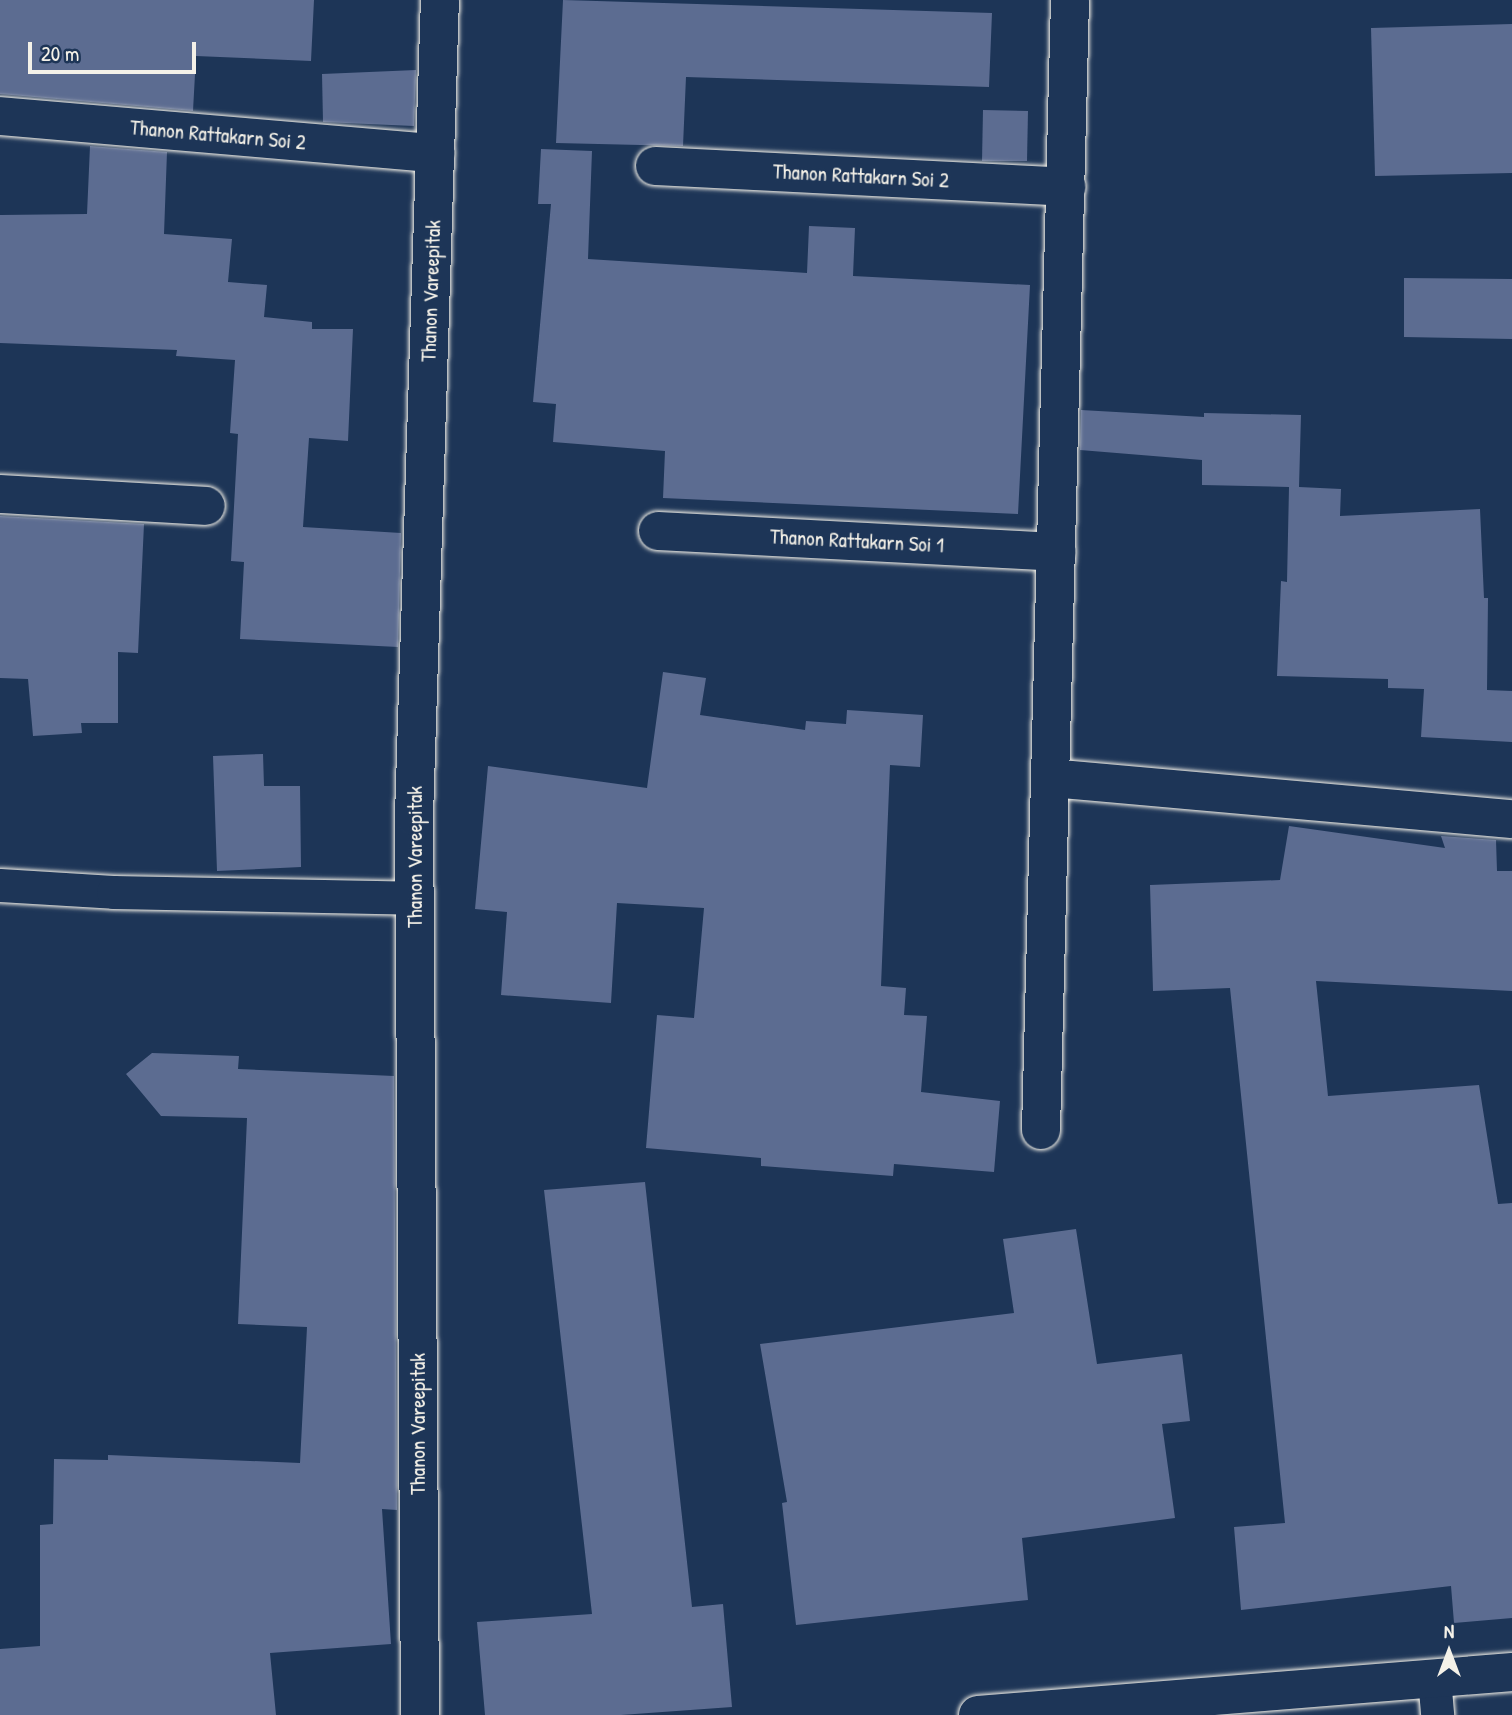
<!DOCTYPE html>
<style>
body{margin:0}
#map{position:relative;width:1512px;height:1715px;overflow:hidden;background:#1d3557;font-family:"Patrick Hand",sans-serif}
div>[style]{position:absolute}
.building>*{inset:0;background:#5c6c91}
.roads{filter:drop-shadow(0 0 2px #f4f1e8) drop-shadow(0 0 2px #f4f1e8)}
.service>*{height:33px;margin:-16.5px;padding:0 16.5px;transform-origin:16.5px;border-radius:16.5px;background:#1d3557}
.minor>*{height:38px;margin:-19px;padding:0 19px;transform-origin:19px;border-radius:19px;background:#1d3557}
.tertiary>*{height:38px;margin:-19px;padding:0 19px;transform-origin:19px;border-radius:19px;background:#1d3557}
span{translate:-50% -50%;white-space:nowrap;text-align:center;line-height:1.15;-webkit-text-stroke:5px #1d3557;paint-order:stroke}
.street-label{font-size:21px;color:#f4f1e8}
.north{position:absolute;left:1414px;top:1617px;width:70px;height:70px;-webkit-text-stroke:5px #1d3557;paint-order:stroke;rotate:0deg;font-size:19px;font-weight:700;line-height:28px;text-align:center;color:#f4f1e8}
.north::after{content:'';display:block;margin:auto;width:24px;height:32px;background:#f4f1e8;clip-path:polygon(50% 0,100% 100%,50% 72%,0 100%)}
.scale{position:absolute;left:28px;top:42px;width:168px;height:32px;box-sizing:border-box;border:4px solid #f4f1e8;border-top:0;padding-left:9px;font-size:21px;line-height:24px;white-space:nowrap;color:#f4f1e8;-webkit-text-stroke:5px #1d3557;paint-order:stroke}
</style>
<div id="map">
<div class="building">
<i style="clip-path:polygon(0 0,314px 0,311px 61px,196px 56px,193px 111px,0 94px)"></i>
<i style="clip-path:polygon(563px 0,992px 13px,989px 87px,686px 77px,683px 146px,556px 143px)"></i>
<i style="clip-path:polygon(1512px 24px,1512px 173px,1375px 176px,1371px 28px)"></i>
<i style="clip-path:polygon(416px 70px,414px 126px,323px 122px,322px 74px)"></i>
<i style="clip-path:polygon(983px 110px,1028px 111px,1027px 161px,982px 161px)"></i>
<i style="clip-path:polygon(90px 146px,167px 152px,164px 234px,232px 239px,228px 282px,267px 285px,264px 317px,312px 322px,312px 329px,353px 329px,348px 441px,309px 438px,303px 527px,401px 533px,398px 647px,240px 639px,244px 562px,231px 561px,238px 434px,230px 433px,235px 360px,176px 356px,177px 350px,0 343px,0 215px,87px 214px)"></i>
<i style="clip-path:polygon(541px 149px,592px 151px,588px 259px,807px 273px,809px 226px,855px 228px,853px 276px,1030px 285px,1018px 514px,663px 498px,665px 451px,553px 442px,556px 404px,533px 402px,551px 204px,538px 204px)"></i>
<i style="clip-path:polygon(1404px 278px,1512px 279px,1512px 339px,1404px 337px)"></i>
<i style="clip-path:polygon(1081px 410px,1204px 417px,1204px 413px,1301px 415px,1299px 487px,1341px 489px,1340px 516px,1480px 509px,1484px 598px,1488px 598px,1487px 690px,1512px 691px,1512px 742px,1421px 737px,1424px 689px,1388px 688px,1388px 679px,1277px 676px,1281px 581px,1287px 582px,1289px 487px,1202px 485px,1202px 460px,1080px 450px)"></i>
<i style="clip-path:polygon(0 516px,144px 524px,138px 653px,118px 652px,118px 723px,81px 723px,82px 733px,33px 736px,28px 679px,0 678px)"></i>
<i style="clip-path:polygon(663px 672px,706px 678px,700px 715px,805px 730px,806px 721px,846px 724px,847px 710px,923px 715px,920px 767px,890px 765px,881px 986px,906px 988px,904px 1015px,927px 1016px,921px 1092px,1000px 1101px,994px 1172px,894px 1164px,893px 1176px,761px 1166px,761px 1158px,646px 1148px,657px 1015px,694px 1018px,704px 908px,617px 903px,611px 1003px,501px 995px,507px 912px,475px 909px,488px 766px,647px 788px)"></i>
<i style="clip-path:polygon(263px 754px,264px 786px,300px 786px,301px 867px,217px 871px,213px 756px)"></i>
<i style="clip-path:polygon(1289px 826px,1445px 848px,1441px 836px,1496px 840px,1497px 871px,1512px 871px,1512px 991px,1316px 981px,1328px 1096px,1479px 1085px,1498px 1204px,1512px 1203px,1512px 1618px,1454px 1623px,1451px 1586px,1241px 1610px,1234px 1527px,1285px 1523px,1230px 988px,1153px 991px,1150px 885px,1280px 880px)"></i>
<i style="clip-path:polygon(152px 1053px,239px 1056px,238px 1069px,394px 1076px,397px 1510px,382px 1509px,391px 1644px,270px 1653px,276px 1715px,0 1715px,0 1649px,40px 1646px,40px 1525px,53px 1524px,54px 1459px,108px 1460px,108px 1455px,300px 1463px,307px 1327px,238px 1324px,247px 1118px,161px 1116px,126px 1074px)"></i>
<i style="clip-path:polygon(645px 1182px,692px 1607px,723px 1604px,732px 1707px,621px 1715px,485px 1715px,477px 1622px,592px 1614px,544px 1190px)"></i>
<i style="clip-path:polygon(1076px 1229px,1097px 1364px,1182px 1354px,1190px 1421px,1162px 1424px,1175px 1518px,1022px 1538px,1028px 1600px,796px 1625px,782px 1503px,787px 1502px,760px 1344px,1014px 1313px,1003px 1239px)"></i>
</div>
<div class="roads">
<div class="service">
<i style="left:0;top:885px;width:113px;rotate:3.5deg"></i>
<i style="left:113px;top:892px;width:302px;rotate:1.1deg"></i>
<i style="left:1434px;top:1678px;width:37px;rotate:85deg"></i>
</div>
<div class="minor">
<i style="left:0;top:116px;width:437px;rotate:4.9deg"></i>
<i style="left:655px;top:166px;width:412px;rotate:2.9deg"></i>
<i style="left:0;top:494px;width:206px;rotate:3.3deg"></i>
<i style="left:658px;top:531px;width:399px;rotate:3deg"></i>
<i style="left:1051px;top:778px;width:463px;rotate:5.1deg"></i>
<i style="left:1041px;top:1130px;width:1130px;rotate:-88.53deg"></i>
<i style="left:420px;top:1715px;width:899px;rotate:-90.38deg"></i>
<i style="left:414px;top:816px;width:816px;rotate:-88.18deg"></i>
</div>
<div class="tertiary">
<i style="left:978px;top:1715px;width:536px;rotate:-4.6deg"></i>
</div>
</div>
<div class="street-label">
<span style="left:218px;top:135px;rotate:5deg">Thanon Rattakarn Soi 2</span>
<span style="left:861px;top:176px;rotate:3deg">Thanon Rattakarn Soi 2</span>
<span style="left:431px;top:291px;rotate:-88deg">Thanon Vareepitak</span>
<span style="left:857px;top:541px;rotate:3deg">Thanon Rattakarn Soi 1</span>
<span style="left:415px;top:857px;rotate:-90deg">Thanon Vareepitak</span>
<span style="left:418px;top:1424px;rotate:-90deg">Thanon Vareepitak</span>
</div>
<div class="north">N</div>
<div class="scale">20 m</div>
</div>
